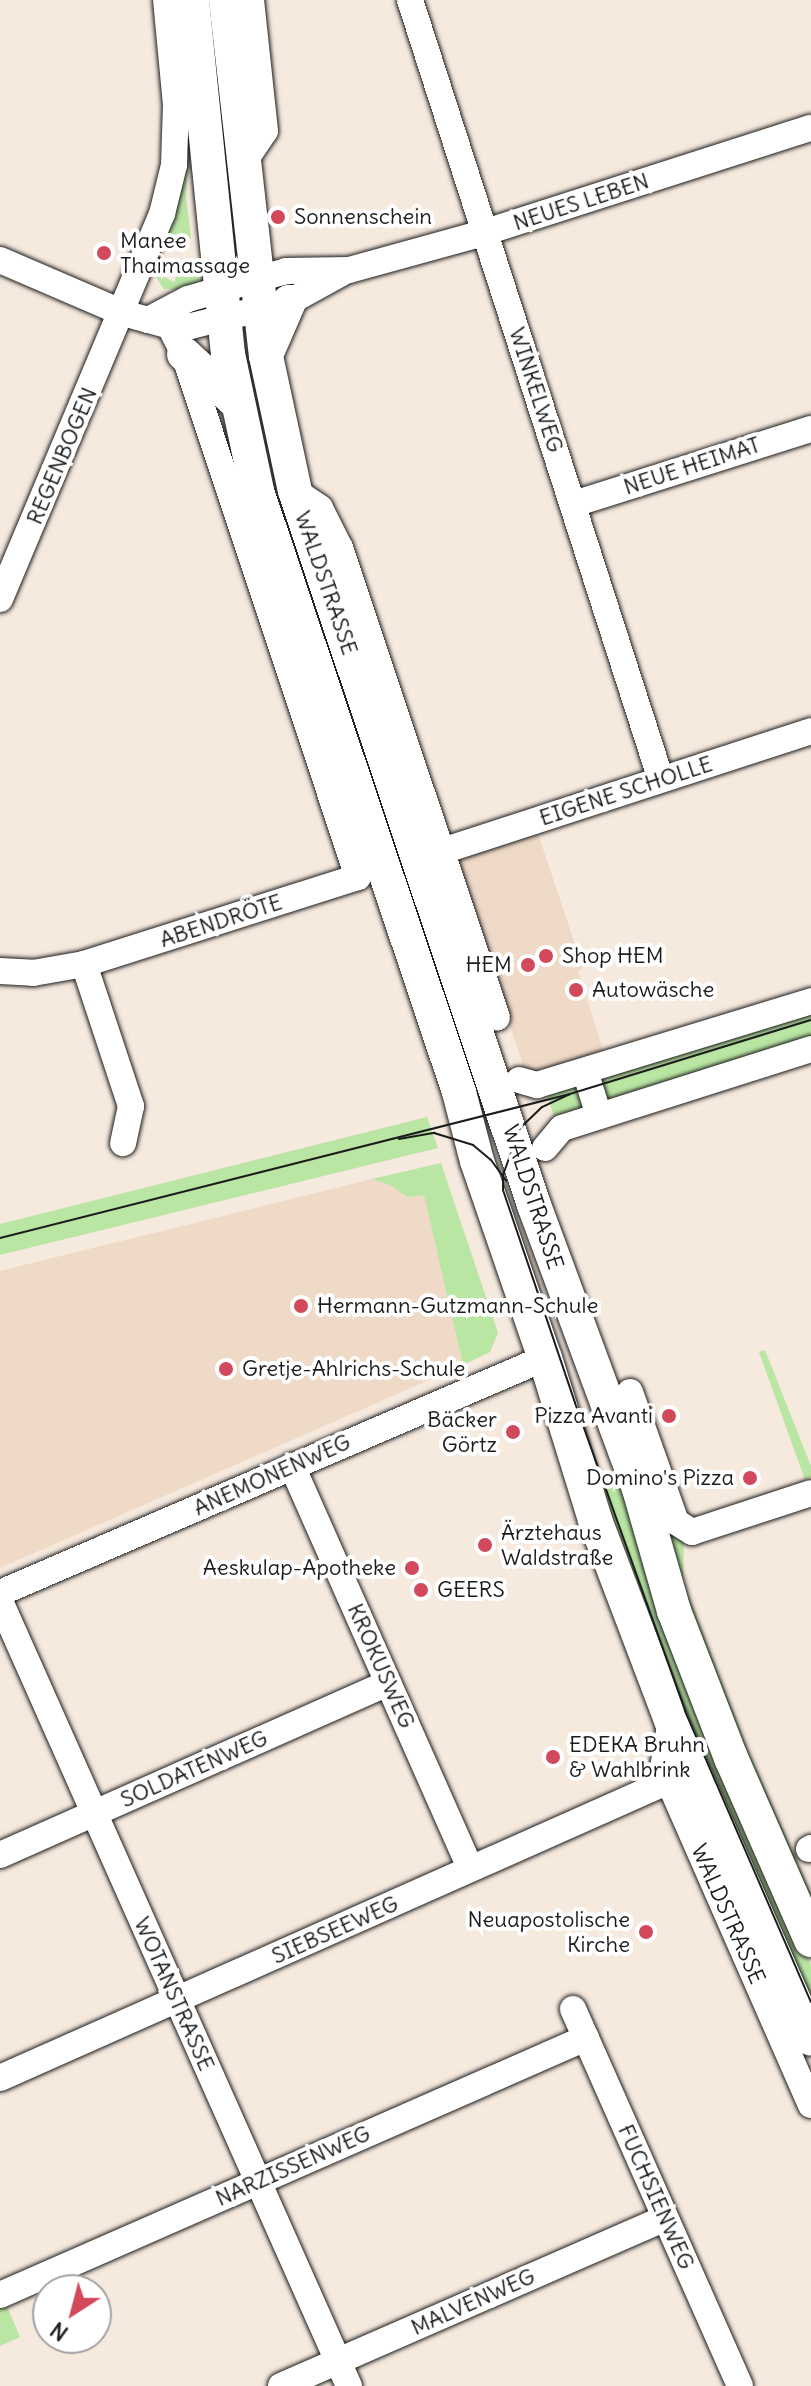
<!DOCTYPE html>
<meta charset="utf-8">
<style>
body{margin:0}
#map{position:relative;width:811px;height:2386px;overflow:hidden;background:#f6e9de;font-family:Delius,sans-serif}
div>[style]{position:absolute}
.built>*{inset:0;background:#efd9c7}
.green>*{inset:0;background:#bae6a4}
.roads{filter:drop-shadow(0 0 2px #1c1c1c) drop-shadow(0 0 2px #1c1c1c)}
.minor>*{height:26px;margin:-13px;padding:0 13px;transform-origin:13px;border-radius:13px;background:#fff}
.major>*{height:34px;margin:-17px;padding:0 17px;transform-origin:17px;border-radius:17px;background:#fff}
.tram>*{height:2px;margin:-1px;padding:0 1px;transform-origin:1px;border-radius:1px;background:#1c1c1c}
.dots>*{width:22px;height:22px;translate:-50% -50%;box-sizing:border-box;border:4px solid #fff;border-radius:50%}
span{translate:-50% -50%;white-space:nowrap;text-align:center;line-height:1.15;-webkit-text-stroke:8px #fff;paint-order:stroke}
.street-label{font-size:22px;color:#1c1c1c}
.poi-label{font-size:22px;color:#1c1c1c}
.left{translate:0 -50%;text-align:left}
.right{translate:-100% -50%;text-align:right}
.north{position:absolute;left:32px;top:2274px;width:80px;height:80px;box-sizing:border-box;background:#fff;border:2px solid #a4a4a4;border-radius:50%;rotate:216deg;font-size:22px;font-weight:700;line-height:32px;text-align:center;color:#1c1c1c}
.north::after{content:'';display:block;margin:auto;width:28px;height:36px;background:#d1495b;clip-path:polygon(50% 0,100% 100%,50% 72%,0 100%)}
</style>
<div id="map">
<div class="built">
<i style="clip-path:polygon(538px 834px,583px 968px,578px 971px,604px 1053px,527px 1077px,456px 860px)"></i>
<i style="clip-path:polygon(372px 1179px,390px 1185px,407px 1197px,424px 1194px,463px 1365px,0 1568px,0 1271px)"></i>
</div>
<div class="green">
<i style="clip-path:polygon(184px 119px,192px 121px,186px 196px,191px 239px,165px 236px)"></i>
<i style="clip-path:polygon(189px 262px,199px 262px,199px 280px,187px 290px,164px 289px,152px 271px,174px 282px,182px 264px)"></i>
<i style="clip-path:polygon(811px 1012px,811px 1040px,555px 1120px,547px 1094px)"></i>
<i style="clip-path:polygon(427px 1117px,438px 1148px,0 1255px,0 1224px)"></i>
<i style="clip-path:polygon(441px 1163px,498px 1333px,490px 1352px,463px 1365px,424px 1195px,407px 1197px,390px 1185px,372px 1179px)"></i>
<i style="clip-path:polygon(765px 1350px,811px 1466px,811px 1477px,805px 1480px,759px 1352px)"></i>
<i style="clip-path:polygon(645px 1457px,684px 1540px,683px 1581px,748px 1750px,811px 1893px,811px 1921px,680px 1597px)"></i>
<i style="clip-path:polygon(596px 1473px,626px 1482px,702px 1712px,811px 1965px,811px 2014px,706px 1772px)"></i>
<i style="clip-path:polygon(6px 2304px,20px 2337px,0 2346px,0 2307px)"></i>
</div>
<div class="roads">
<div class="minor">
<i style="left:410px;top:0;width:819px;rotate:72.16deg"></i>
<i style="left:244px;top:162px;width:37px;rotate:-56deg"></i>
<i style="left:265px;top:131px;width:132px;rotate:-96.1deg"></i>
<i style="left:0;top:260px;width:134px;rotate:23.3deg"></i>
<i style="left:123px;top:313px;width:49px;rotate:15.5deg"></i>
<i style="left:170px;top:326px;width:21px"></i>
<i style="left:191px;top:326px;width:101px;rotate:-13.8deg"></i>
<i style="left:289px;top:302px;width:60px;rotate:-28.7deg"></i>
<i style="left:148px;top:320px;width:45px;rotate:-27.7deg"></i>
<i style="left:188px;top:299px;width:72px;rotate:-16.2deg"></i>
<i style="left:257px;top:279px;width:30px;rotate:-15deg"></i>
<i style="left:286px;top:271px;width:63px;rotate:-0.9deg"></i>
<i style="left:349px;top:270px;width:139px;rotate:-15.4deg"></i>
<i style="left:483px;top:233px;width:344px;rotate:-17.8deg"></i>
<i style="left:295px;top:491px;width:30px;rotate:34deg"></i>
<i style="left:320px;top:508px;width:45px;rotate:63.4deg"></i>
<i style="left:340px;top:548px;width:495px;rotate:71.5deg"></i>
<i style="left:574px;top:504px;width:249px;rotate:-17.6deg"></i>
<i style="left:0;top:599px;width:418px;rotate:-67.2deg"></i>
<i style="left:162px;top:214px;width:50px;rotate:-76.2deg"></i>
<i style="left:174px;top:165px;width:60px;rotate:-88.1deg"></i>
<i style="left:176px;top:105px;width:105px;rotate:-95.4deg"></i>
<i style="left:442px;top:851px;width:388px;rotate:-18deg"></i>
<i style="left:84px;top:964px;width:150px;rotate:71.7deg"></i>
<i style="left:131px;top:1106px;width:38px;rotate:102deg"></i>
<i style="left:0;top:971px;width:33px;rotate:3deg"></i>
<i style="left:33px;top:973px;width:52px;rotate:-10deg"></i>
<i style="left:84px;top:964px;width:287px;rotate:-17.6deg"></i>
<i style="left:358px;top:877px;width:551px;rotate:-108.4deg"></i>
<i style="left:184px;top:354px;width:31px;rotate:-117deg"></i>
<i style="left:585px;top:1071px;width:47px;rotate:72.7deg"></i>
<i style="left:519px;top:1080px;width:19px;rotate:16deg"></i>
<i style="left:537px;top:1085px;width:287px;rotate:-17deg"></i>
<i style="left:545px;top:1148px;width:26px;rotate:-50deg"></i>
<i style="left:562px;top:1128px;width:261px;rotate:-17.6deg"></i>
<i style="left:630px;top:1392px;width:138px;rotate:70.5deg"></i>
<i style="left:676px;top:1522px;width:19px;rotate:32deg"></i>
<i style="left:692px;top:1532px;width:125px;rotate:-18.1deg"></i>
<i style="left:292px;top:1466px;width:439px;rotate:66.1deg"></i>
<i style="left:0;top:1593px;width:594px;rotate:-23.33deg"></i>
<i style="left:0;top:1601px;width:859px;rotate:66.03deg"></i>
<i style="left:671px;top:1720px;width:49px;rotate:99.5deg"></i>
<i style="left:663px;top:1768px;width:368px;rotate:66.3deg"></i>
<i style="left:809px;top:1849px;width:2px;rotate:-27deg"></i>
<i style="left:0;top:1855px;width:424px;rotate:-23.9deg"></i>
<i style="left:573px;top:2009px;width:412px;rotate:66.1deg"></i>
<i style="left:0;top:2078px;width:732px;rotate:-23.94deg"></i>
<i style="left:0;top:2295px;width:640px;rotate:-23.68deg"></i>
<i style="left:281px;top:2386px;width:419px;rotate:-23.6deg"></i>
</div>
<div class="major">
<i style="left:192px;top:0;width:356px;rotate:84.2deg"></i>
<i style="left:228px;top:354px;width:140px;rotate:78deg"></i>
<i style="left:257px;top:491px;width:634px;rotate:71.42deg"></i>
<i style="left:459px;top:1092px;width:71px;rotate:75.4deg"></i>
<i style="left:477px;top:1161px;width:208px;rotate:71deg"></i>
<i style="left:545px;top:1358px;width:170px;rotate:72.8deg"></i>
<i style="left:595px;top:1520px;width:214px;rotate:69.2deg"></i>
<i style="left:671px;top:1720px;width:348px;rotate:66.3deg"></i>
<i style="left:226px;top:0;width:358px;rotate:83.6deg"></i>
<i style="left:266px;top:356px;width:138px;rotate:77.9deg"></i>
<i style="left:295px;top:491px;width:753px;rotate:71.49deg"></i>
<i style="left:534px;top:1205px;width:303px;rotate:69.7deg"></i>
<i style="left:639px;top:1489px;width:127px;rotate:74deg"></i>
<i style="left:674px;top:1611px;width:158px;rotate:68.8deg"></i>
<i style="left:731px;top:1758px;width:199px;rotate:66.3deg"></i>
<i style="left:184px;top:354px;width:69px;rotate:42.7deg"></i>
<i style="left:266px;top:355px;width:58px;rotate:-66.5deg"></i>
</div>
</div>
<div class="tram">
<i style="left:570px;top:1094px;width:31px;rotate:155deg"></i>
<i style="left:542px;top:1107px;width:30px;rotate:136deg"></i>
<i style="left:520px;top:1128px;width:50px;rotate:109.9deg"></i>
<i style="left:503px;top:1175px;width:15px;rotate:90deg"></i>
<i style="left:503px;top:1190px;width:225px;rotate:71.3deg"></i>
<i style="left:575px;top:1403px;width:327px;rotate:70.3deg"></i>
<i style="left:685px;top:1711px;width:317px;rotate:66.6deg"></i>
<i style="left:399px;top:1139px;width:36px;rotate:-10deg"></i>
<i style="left:434px;top:1133px;width:41px;rotate:17.1deg"></i>
<i style="left:473px;top:1145px;width:23px;rotate:40deg"></i>
<i style="left:491px;top:1160px;width:26px;rotate:54deg"></i>
<i style="left:0;top:1238px;width:588px;rotate:-14.18deg"></i>
<i style="left:570px;top:1094px;width:252px;rotate:-17.1deg"></i>
</div>
<div class="dots">
<i style="left:278px;top:217px;background:#d1495b"></i>
<i style="left:104px;top:253px;background:#d1495b"></i>
<i style="left:546px;top:956px;background:#d1495b"></i>
<i style="left:528px;top:965px;background:#d1495b"></i>
<i style="left:576px;top:990px;background:#d1495b"></i>
<i style="left:301px;top:1306px;background:#d1495b"></i>
<i style="left:226px;top:1369px;background:#d1495b"></i>
<i style="left:669px;top:1416px;background:#d1495b"></i>
<i style="left:513px;top:1432px;background:#d1495b"></i>
<i style="left:750px;top:1478px;background:#d1495b"></i>
<i style="left:485px;top:1545px;background:#d1495b"></i>
<i style="left:412px;top:1568px;background:#d1495b"></i>
<i style="left:421px;top:1590px;background:#d1495b"></i>
<i style="left:553px;top:1757px;background:#d1495b"></i>
<i style="left:646px;top:1932px;background:#d1495b"></i>
</div>
<div class="street-label">
<span style="left:581px;top:202px;rotate:-18deg">NEUES LEBEN</span>
<span style="left:536px;top:390px;rotate:72deg">WINKELWEG</span>
<span style="left:62px;top:456px;rotate:-67deg">REGENBOGEN</span>
<span style="left:692px;top:466px;rotate:-18deg">NEUE HEIMAT</span>
<span style="left:326px;top:583px;rotate:71deg">WALDSTRASSE</span>
<span style="left:626px;top:791px;rotate:-18deg">EIGENE SCHOLLE</span>
<span style="left:221px;top:921px;rotate:-18deg">ABENDRÖTE</span>
<span style="left:533px;top:1197px;rotate:72deg">WALDSTRASSE</span>
<span style="left:272px;top:1475px;rotate:-24deg">ANEMONENWEG</span>
<span style="left:381px;top:1666px;rotate:66deg">KROKUSWEG</span>
<span style="left:194px;top:1769px;rotate:-24deg">SOLDATENWEG</span>
<span style="left:728px;top:1914px;rotate:66deg">WALDSTRASSE</span>
<span style="left:335px;top:1930px;rotate:-24deg">SIEBSEEWEG</span>
<span style="left:174px;top:1994px;rotate:66deg">WOTANSTRASSE</span>
<span style="left:293px;top:2166px;rotate:-24deg">NARZISSENWEG</span>
<span style="left:656px;top:2197px;rotate:66deg">FUCHSIENWEG</span>
<span style="left:473px;top:2302px;rotate:-24deg">MALVENWEG</span>
</div>
<div class="poi-label">
<span class="left" style="left:294px;top:217px">Sonnenschein</span>
<span class="left" style="left:120px;top:253px">Manee<br>Thaimassage</span>
<span class="left" style="left:562px;top:956px">Shop HEM</span>
<span class="right" style="left:512px;top:965px">HEM</span>
<span class="left" style="left:592px;top:990px">Autowäsche</span>
<span class="left" style="left:317px;top:1306px">Hermann-Gutzmann-Schule</span>
<span class="left" style="left:242px;top:1369px">Gretje-Ahlrichs-Schule</span>
<span class="right" style="left:653px;top:1416px">Pizza Avanti</span>
<span class="right" style="left:497px;top:1432px">Bäcker<br>Görtz</span>
<span class="right" style="left:734px;top:1478px">Domino's Pizza</span>
<span class="left" style="left:501px;top:1545px">Ärztehaus<br>Waldstraße</span>
<span class="right" style="left:396px;top:1568px">Aeskulap-Apotheke</span>
<span class="left" style="left:437px;top:1590px">GEERS</span>
<span class="left" style="left:569px;top:1757px">EDEKA Bruhn<br>&amp; Wahlbrink</span>
<span class="right" style="left:630px;top:1932px">Neuapostolische<br>Kirche</span>
</div>
<div class="north">N</div>
</div>
